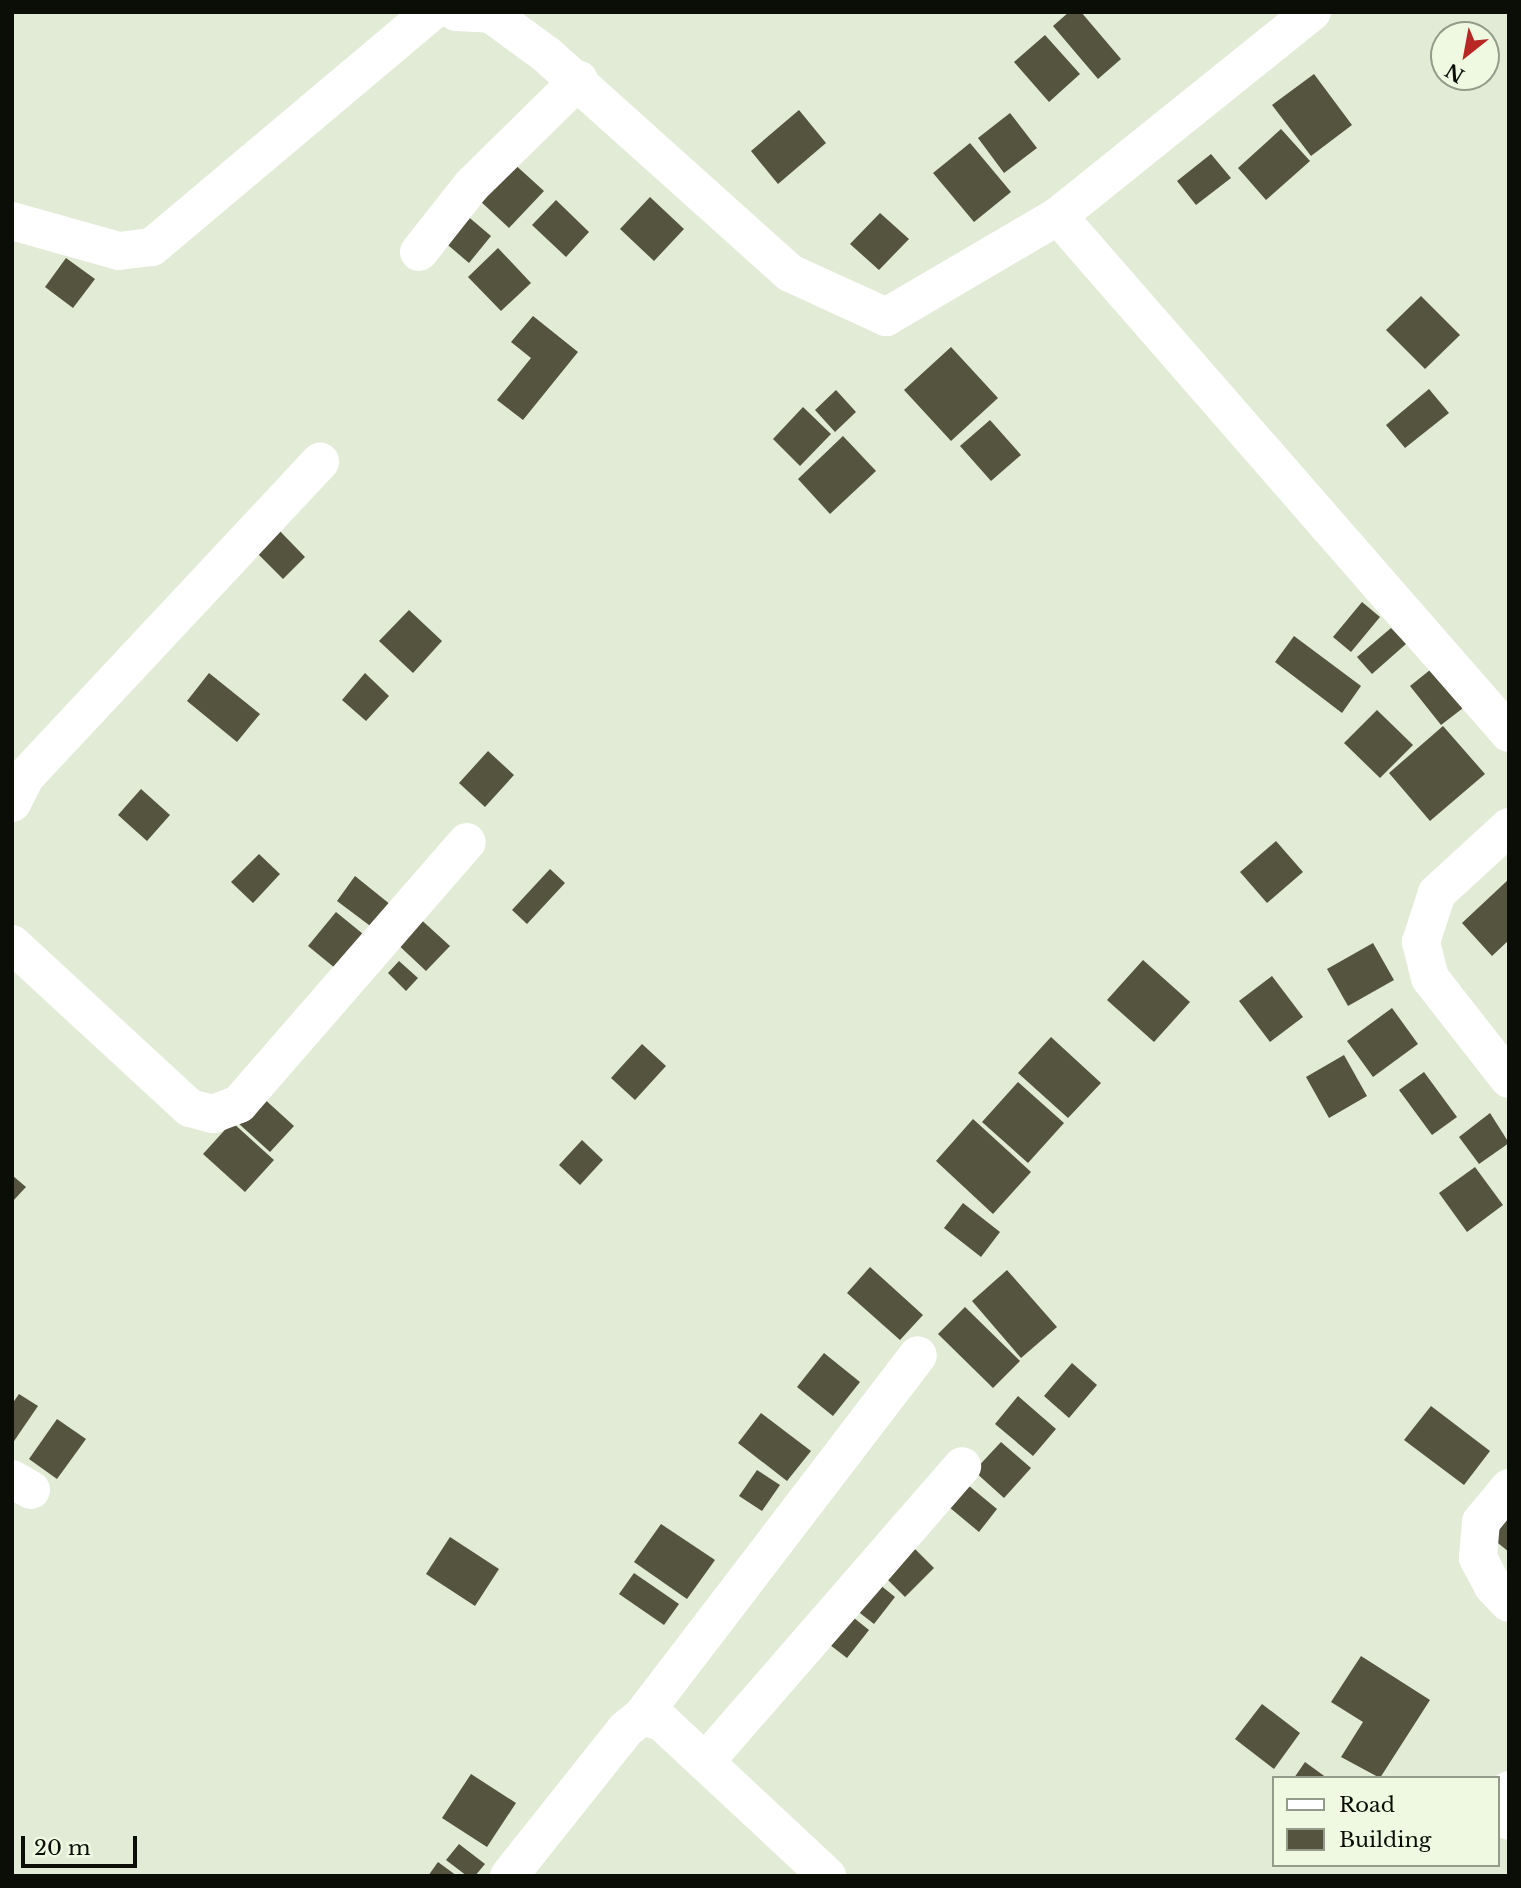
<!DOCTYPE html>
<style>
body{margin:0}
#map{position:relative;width:1521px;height:1888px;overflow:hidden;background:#e1ebd5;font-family:"Libre Baskerville",serif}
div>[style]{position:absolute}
.building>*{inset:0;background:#54543f}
.minor>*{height:38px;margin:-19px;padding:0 19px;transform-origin:19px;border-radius:19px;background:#fff}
span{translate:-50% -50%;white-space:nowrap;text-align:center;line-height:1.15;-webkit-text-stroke:7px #eff9e2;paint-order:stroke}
.frame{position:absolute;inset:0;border:14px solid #0b0e07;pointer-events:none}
.legend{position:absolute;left:1272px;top:1776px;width:228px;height:91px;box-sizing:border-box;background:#eff9e2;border:2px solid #949b8a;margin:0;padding:9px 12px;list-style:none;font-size:21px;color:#0b0e07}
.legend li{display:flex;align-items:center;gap:14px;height:35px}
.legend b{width:35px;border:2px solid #949b8a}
.north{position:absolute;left:1430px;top:21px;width:70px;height:70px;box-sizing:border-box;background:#eff9e2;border:2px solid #949b8a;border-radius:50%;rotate:211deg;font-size:19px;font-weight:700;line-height:28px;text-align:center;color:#0b0e07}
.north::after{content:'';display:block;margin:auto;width:24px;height:32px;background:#b72825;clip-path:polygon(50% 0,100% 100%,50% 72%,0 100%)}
.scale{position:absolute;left:21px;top:1836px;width:116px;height:32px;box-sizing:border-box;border:4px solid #0b0e07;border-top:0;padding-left:9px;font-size:21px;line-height:24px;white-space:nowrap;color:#0b0e07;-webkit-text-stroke:5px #eff9e2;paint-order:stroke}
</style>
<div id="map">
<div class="building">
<i style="clip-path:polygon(1069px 12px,1081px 12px,1121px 59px,1098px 79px,1053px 26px)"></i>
<i style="clip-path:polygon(1045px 35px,1080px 74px,1049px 102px,1014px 62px)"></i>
<i style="clip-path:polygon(1314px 74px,1352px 125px,1311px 156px,1272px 105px)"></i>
<i style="clip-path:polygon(799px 110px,826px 143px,778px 184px,751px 151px)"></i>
<i style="clip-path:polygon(1010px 113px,1037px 148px,1004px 173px,978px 138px)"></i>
<i style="clip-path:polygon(1281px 129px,1310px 161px,1266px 200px,1238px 168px)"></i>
<i style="clip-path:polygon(970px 143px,1011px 192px,974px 222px,933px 173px)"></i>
<i style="clip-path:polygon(1211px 154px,1231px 178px,1196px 205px,1177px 181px)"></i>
<i style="clip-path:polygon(511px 161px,544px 191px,509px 228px,477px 198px)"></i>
<i style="clip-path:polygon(650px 197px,684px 229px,654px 261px,620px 229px)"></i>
<i style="clip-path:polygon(556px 200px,589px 232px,566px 257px,532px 225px)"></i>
<i style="clip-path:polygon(458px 208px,491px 236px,469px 263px,435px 234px)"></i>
<i style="clip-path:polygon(880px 213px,909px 239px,879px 270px,850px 244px)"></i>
<i style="clip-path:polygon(498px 248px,531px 283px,501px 311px,468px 277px)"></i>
<i style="clip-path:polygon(66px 258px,95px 279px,73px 308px,45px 287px)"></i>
<i style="clip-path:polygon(1421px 296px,1460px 335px,1425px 369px,1386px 330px)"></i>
<i style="clip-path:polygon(533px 316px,578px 352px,523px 420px,497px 400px,531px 358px,511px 342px)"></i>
<i style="clip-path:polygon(951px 347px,998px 398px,951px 441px,904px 390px)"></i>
<i style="clip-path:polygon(1429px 389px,1449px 413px,1405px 448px,1386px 425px)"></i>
<i style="clip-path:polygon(836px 390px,856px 412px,835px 432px,815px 410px)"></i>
<i style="clip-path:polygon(803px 407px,831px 434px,800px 466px,773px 439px)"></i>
<i style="clip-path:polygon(990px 420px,1021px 455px,991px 481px,960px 446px)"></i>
<i style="clip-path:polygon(843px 436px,876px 471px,830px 514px,798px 479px)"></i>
<i style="clip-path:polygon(274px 525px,305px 557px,283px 579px,251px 547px)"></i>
<i style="clip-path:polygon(1362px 602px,1380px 617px,1351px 652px,1333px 637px)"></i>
<i style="clip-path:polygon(409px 610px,442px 641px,413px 673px,379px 641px)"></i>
<i style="clip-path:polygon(1391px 628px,1406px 644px,1372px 674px,1357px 657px)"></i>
<i style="clip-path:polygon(1294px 636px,1361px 686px,1342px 713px,1275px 662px)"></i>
<i style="clip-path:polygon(1435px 666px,1467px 705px,1441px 725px,1410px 686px)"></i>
<i style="clip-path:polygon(209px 673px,260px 714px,237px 742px,187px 701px)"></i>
<i style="clip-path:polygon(365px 673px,389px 696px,366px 721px,342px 700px)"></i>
<i style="clip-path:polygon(1377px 710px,1413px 745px,1380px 778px,1344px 743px)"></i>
<i style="clip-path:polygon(1443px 726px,1485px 774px,1430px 821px,1389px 773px)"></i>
<i style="clip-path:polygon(488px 751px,514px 775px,485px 807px,459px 783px)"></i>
<i style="clip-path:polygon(141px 789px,170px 815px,147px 841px,118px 815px)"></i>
<i style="clip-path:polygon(1276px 841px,1303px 872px,1267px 903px,1240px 872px)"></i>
<i style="clip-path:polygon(259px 854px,280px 874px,253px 903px,231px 882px)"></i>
<i style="clip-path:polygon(550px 869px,565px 883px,527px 924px,512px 910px)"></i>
<i style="clip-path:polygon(355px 876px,391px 905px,373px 928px,337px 901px)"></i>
<i style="clip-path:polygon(1509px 879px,1509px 940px,1492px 956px,1462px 923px)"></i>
<i style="clip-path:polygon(336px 912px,363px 934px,335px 968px,308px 946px)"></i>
<i style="clip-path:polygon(416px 915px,450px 946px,426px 971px,393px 940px)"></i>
<i style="clip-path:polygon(1373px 943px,1394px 980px,1348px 1006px,1327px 969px)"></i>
<i style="clip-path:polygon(1143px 960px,1190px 1002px,1154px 1042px,1107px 1000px)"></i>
<i style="clip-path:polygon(399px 961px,418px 978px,406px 991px,388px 973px)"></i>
<i style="clip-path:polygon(1272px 976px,1303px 1017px,1270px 1042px,1239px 1001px)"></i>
<i style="clip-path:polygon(1392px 1008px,1418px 1044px,1373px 1077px,1347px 1041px)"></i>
<i style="clip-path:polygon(1051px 1037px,1101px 1083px,1068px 1118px,1018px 1073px)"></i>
<i style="clip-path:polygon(642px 1044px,666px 1066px,635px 1100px,611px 1078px)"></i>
<i style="clip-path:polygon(1344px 1055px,1367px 1096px,1329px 1118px,1306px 1077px)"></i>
<i style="clip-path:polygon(1424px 1072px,1457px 1117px,1432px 1135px,1399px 1090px)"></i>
<i style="clip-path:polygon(1018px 1082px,1064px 1123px,1028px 1163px,982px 1122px)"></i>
<i style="clip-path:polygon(261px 1096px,294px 1126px,270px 1152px,237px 1122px)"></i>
<i style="clip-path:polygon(1490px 1113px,1509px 1143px,1479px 1164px,1459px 1137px)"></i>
<i style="clip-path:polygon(973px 1119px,1031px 1172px,993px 1214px,936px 1161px)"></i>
<i style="clip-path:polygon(232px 1122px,274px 1160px,245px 1192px,203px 1154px)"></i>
<i style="clip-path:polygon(582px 1140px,603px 1160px,580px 1185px,559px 1165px)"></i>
<i style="clip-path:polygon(1475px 1167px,1503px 1205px,1467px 1232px,1439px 1193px)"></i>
<i style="clip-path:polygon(12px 1175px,26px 1187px,12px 1202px)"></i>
<i style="clip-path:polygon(963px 1203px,1000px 1232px,981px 1257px,944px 1228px)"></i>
<i style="clip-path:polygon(870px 1267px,923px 1315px,900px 1340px,847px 1293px)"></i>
<i style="clip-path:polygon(1007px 1270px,1057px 1327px,1021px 1358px,972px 1301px)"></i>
<i style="clip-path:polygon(965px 1307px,1020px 1361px,993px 1388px,938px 1334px)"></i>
<i style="clip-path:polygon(824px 1353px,860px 1382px,833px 1416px,797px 1387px)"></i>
<i style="clip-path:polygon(1072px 1363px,1097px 1385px,1069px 1418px,1044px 1396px)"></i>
<i style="clip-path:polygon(19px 1394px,38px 1406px,12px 1444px,12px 1404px)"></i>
<i style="clip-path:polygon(1018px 1396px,1056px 1429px,1033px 1456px,995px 1424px)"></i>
<i style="clip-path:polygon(1431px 1406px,1490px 1451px,1464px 1485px,1404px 1440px)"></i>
<i style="clip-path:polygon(761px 1413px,811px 1451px,787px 1481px,738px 1443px)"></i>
<i style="clip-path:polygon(57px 1419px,86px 1439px,57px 1479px,29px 1459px)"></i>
<i style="clip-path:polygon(1001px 1442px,1031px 1468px,1004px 1498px,974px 1471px)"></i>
<i style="clip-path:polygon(757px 1470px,780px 1485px,762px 1511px,739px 1496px)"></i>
<i style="clip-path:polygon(968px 1485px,997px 1509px,979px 1532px,949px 1507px)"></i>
<i style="clip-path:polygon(1509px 1510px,1509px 1552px,1488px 1535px)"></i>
<i style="clip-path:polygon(661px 1524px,715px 1560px,687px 1599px,634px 1562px)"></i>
<i style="clip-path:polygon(450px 1537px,499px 1569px,475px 1606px,426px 1574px)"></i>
<i style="clip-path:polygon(905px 1539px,934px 1568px,905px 1597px,876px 1568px)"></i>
<i style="clip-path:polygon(864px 1572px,895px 1597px,874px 1624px,842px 1599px)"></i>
<i style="clip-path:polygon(634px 1573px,679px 1604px,664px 1625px,619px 1594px)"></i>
<i style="clip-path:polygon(844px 1610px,869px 1630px,847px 1658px,821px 1638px)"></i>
<i style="clip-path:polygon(1361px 1656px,1430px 1700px,1380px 1778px,1341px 1757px,1363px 1722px,1331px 1702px)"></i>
<i style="clip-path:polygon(1262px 1704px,1300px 1733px,1274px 1769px,1235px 1739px)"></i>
<i style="clip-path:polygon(1305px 1762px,1327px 1778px,1294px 1778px)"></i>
<i style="clip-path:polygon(471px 1774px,516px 1803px,487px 1847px,442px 1818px)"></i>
<i style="clip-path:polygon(459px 1844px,485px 1864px,475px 1876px,467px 1876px,446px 1860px)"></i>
<i style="clip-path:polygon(438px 1862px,457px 1876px,428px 1876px)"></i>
</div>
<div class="minor">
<i style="left:456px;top:12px;width:35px;rotate:3deg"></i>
<i style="left:491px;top:14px;width:69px;rotate:36.2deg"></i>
<i style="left:547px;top:55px;width:326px;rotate:41.9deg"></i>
<i style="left:790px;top:273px;width:106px;rotate:24.6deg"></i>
<i style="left:886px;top:317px;width:199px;rotate:-30.4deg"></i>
<i style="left:1058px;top:216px;width:326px;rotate:-38.8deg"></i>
<i style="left:1058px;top:216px;width:686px;rotate:48.9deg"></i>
<i style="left:12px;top:221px;width:111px;rotate:15.7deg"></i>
<i style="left:119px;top:251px;width:33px;rotate:-7deg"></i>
<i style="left:152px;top:247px;width:365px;rotate:-40.1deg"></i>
<i style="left:419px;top:252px;width:85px;rotate:-51.7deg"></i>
<i style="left:472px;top:185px;width:150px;rotate:-44.5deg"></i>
<i style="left:12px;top:803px;width:29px;rotate:-63deg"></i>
<i style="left:25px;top:777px;width:432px;rotate:-46.9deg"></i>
<i style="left:1509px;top:827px;width:98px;rotate:137.5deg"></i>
<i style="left:1437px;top:893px;width:52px;rotate:108.1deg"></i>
<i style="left:1421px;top:942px;width:37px;rotate:76deg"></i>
<i style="left:1430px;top:978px;width:128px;rotate:52deg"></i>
<i style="left:12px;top:944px;width:242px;rotate:42.7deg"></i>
<i style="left:190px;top:1108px;width:24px;rotate:15deg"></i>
<i style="left:213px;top:1114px;width:28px;rotate:-21deg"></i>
<i style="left:239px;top:1104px;width:347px;rotate:-49deg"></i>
<i style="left:12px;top:1479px;width:22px;rotate:30deg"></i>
<i style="left:1509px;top:1488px;width:44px;rotate:129.5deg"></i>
<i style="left:1481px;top:1522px;width:36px;rotate:95deg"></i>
<i style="left:1478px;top:1558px;width:32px;rotate:62deg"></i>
<i style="left:1493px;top:1586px;width:23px;rotate:47deg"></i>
<i style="left:642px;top:1716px;width:454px;rotate:-52.6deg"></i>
<i style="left:705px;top:1762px;width:392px;rotate:-49deg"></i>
<i style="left:1509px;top:1790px;width:8px;rotate:120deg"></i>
<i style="left:1505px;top:1797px;width:24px;rotate:81deg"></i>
<i style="left:509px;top:1876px;width:188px;rotate:-51.5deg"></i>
<i style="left:626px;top:1729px;width:21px;rotate:-39deg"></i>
<i style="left:642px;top:1716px;width:21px;rotate:17deg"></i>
<i style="left:662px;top:1722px;width:226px;rotate:43deg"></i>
</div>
<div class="frame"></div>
<ul class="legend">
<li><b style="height:9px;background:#fff"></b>Road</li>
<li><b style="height:19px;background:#54543f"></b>Building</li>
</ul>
<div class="north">N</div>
<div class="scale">20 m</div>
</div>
